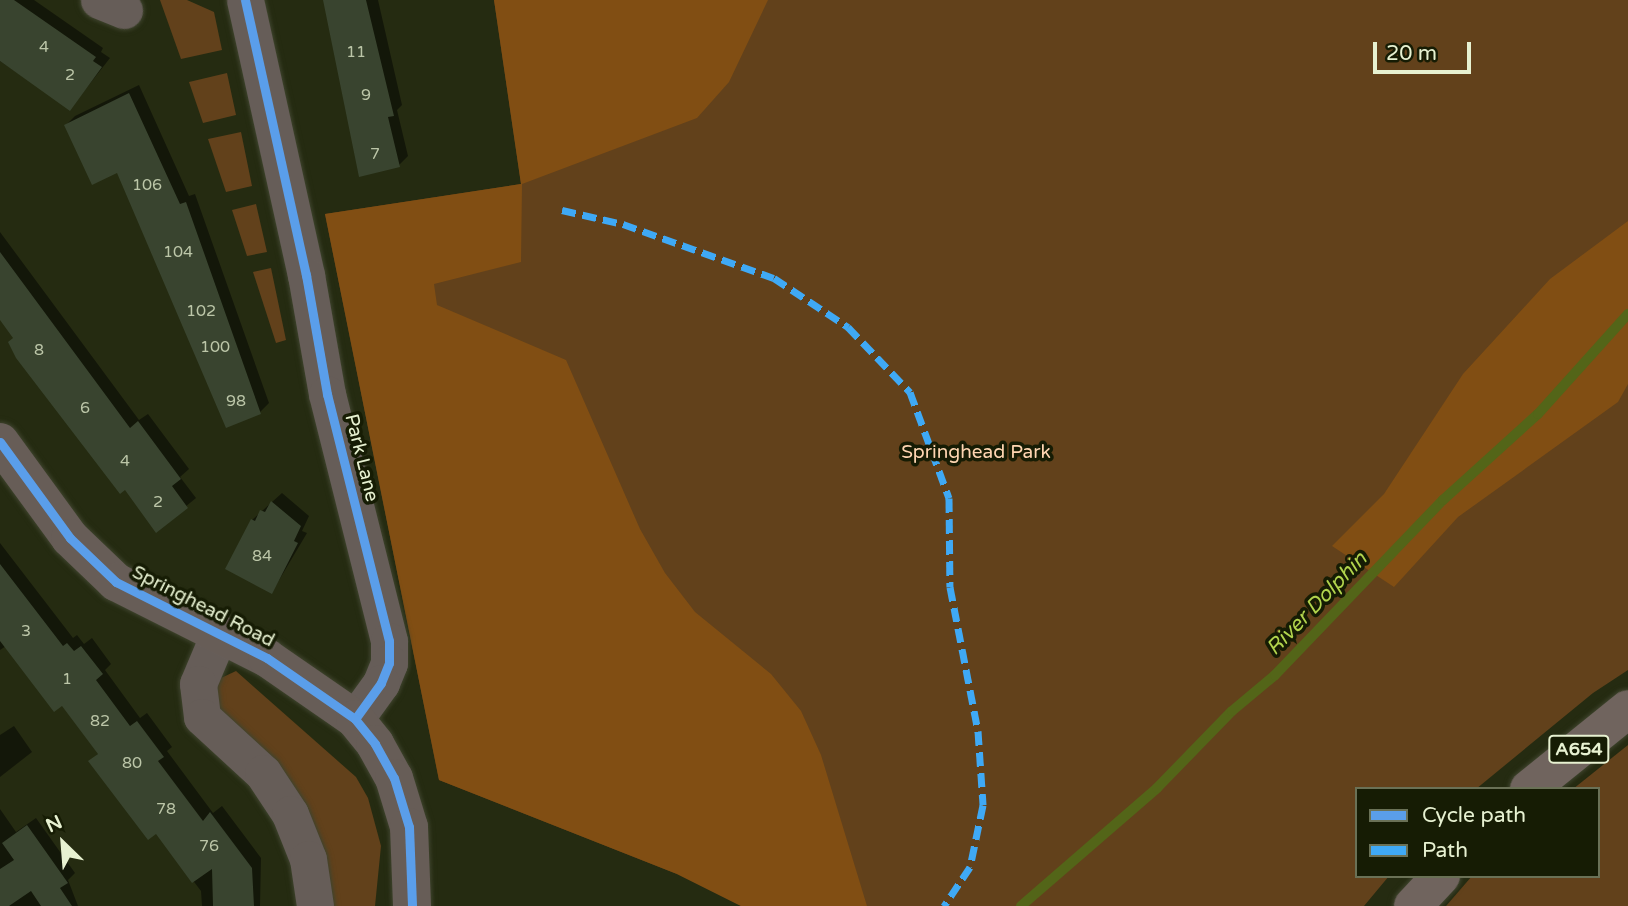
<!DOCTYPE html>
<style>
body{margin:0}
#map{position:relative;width:1628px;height:906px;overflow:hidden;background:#252b11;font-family:"Varela Round",sans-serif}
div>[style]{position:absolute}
.green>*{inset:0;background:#62411b}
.forest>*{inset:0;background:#814e13}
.shadow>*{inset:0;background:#0007}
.stream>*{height:10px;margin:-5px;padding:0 5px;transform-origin:5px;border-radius:5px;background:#536518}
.building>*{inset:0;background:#39442f}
.roads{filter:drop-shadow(0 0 2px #3f442e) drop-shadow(0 0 2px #3f442e)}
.street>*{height:37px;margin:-18.5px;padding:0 18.5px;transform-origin:18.5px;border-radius:18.5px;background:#665d58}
.secondary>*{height:38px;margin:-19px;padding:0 19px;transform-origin:19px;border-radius:19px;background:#675d57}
.primary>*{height:38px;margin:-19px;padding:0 19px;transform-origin:19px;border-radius:19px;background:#70645e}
.quiet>*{height:7px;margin-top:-3.5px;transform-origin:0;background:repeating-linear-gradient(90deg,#3fa9f5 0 14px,transparent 0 21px)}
.cycleway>*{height:9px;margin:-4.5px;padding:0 4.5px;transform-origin:4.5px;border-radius:4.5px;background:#5a9eea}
span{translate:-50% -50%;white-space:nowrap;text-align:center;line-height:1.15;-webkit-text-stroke:7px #161c04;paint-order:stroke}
.number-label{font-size:16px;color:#bcc6a8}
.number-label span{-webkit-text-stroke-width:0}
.shield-label span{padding:2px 5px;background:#161c04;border:2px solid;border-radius:5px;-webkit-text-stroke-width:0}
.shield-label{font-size:18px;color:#e7f1d1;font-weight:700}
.park-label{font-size:19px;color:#fed5b1}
.street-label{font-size:19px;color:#e7f1d1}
.water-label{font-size:21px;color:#b2d44d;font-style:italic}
.legend{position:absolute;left:1355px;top:787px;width:245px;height:91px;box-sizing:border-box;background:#161c04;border:2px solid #6a7156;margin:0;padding:9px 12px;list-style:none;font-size:21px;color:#e7f1d1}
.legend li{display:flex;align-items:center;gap:14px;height:35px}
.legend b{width:35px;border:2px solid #6a7156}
.north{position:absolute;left:28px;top:808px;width:70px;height:70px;-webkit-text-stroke:5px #161c04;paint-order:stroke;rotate:335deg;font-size:19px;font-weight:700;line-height:28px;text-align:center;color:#e7f1d1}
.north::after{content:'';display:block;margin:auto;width:24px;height:32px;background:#e7f1d1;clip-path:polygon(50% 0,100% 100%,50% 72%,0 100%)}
.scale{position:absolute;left:1373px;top:42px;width:98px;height:32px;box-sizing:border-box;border:4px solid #e7f1d1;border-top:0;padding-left:9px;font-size:21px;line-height:24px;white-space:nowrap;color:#e7f1d1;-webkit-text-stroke:5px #161c04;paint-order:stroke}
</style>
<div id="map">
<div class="green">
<i style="clip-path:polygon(160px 0,187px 0,214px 12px,222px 50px,181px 59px)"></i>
<i style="clip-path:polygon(494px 0,1628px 0,1628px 670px,1593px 693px,1476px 789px,1357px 789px,1357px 876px,1389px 876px,1364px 906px,741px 906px,677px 874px,439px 780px,325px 214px,521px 184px)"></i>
<i style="clip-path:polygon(227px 73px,236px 115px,203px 123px,189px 82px)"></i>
<i style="clip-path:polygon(241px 132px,252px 186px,226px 192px,208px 139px)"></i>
<i style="clip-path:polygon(256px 204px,267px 252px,247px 256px,232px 210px)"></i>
<i style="clip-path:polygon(271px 268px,286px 340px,276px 343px,253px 272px)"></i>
<i style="clip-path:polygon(236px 671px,356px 777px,368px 798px,381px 846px,375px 906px,326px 906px,224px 723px,212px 692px,221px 678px)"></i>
<i style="clip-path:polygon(1628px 745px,1628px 906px,1446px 906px,1472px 876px,1598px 876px,1598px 789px,1573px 789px)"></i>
</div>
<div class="forest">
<i style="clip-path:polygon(494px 0,768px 0,729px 82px,697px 118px,522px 184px,521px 262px,434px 284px,437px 305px,566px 360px,640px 529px,665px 573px,695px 612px,771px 674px,801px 711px,821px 755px,867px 906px,741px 906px,677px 874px,439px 780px,325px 214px,521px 184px)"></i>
<i style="clip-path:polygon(1628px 221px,1628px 384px,1618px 402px,1458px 517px,1394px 587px,1332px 546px,1384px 494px,1463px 374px,1550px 279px)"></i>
</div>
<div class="shadow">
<i style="clip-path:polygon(0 0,34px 0,103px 48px,101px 52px,110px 58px,70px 109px,0 61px)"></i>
<i style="clip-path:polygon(327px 0,378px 0,402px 105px,397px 110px,408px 156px,399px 165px)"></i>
<i style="clip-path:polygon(139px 85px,189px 196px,195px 194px,269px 403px,260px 412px,118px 171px,66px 125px,75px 116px)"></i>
<i style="clip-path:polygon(0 232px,139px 420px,148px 414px,189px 469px,180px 477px,196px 498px,157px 530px,0 318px)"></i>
<i style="clip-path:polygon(282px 493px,309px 516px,302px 531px,307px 533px,272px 592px,252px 520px)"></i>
<i style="clip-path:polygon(0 543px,73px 638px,77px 635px,84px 644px,92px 638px,111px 664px,105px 670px,140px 718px,147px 713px,172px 747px,167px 751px,213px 813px,222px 806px,261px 858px,260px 906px,202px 906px,201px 891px,156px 832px,91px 761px,99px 753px,62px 703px,6px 646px,0 650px)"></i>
<i style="clip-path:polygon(14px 726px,32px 752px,0 777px,0 735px)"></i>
<i style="clip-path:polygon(0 809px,16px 832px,36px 818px,75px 873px,68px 880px,78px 906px,0 906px)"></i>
</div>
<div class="stream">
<i style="left:1021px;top:906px;width:180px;rotate:-40.9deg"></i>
<i style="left:1157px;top:788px;width:107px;rotate:-45.8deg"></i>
<i style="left:1232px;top:711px;width:56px;rotate:-39.9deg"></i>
<i style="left:1275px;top:675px;width:243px;rotate:-46.2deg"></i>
<i style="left:1443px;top:500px;width:128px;rotate:-42.2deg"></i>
<i style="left:1538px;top:414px;width:135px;rotate:-48deg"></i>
</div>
<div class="building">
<i style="clip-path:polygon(0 0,14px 0,96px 57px,93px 61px,102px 67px,70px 111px,0 61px)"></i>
<i style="clip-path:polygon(323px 0,366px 0,394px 116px,388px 117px,400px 167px,359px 177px)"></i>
<i style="clip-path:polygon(129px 93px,180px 204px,186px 202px,261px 414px,226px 428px,117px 173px,92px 185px,64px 125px)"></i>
<i style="clip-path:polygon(0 252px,130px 428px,138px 421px,181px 479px,172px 486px,188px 508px,156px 533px,125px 490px,120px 494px,16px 358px,8px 342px,13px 338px,0 320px)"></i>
<i style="clip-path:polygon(271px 501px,301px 526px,294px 541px,298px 543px,272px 594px,225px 569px,251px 519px,255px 521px,260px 510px,265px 512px)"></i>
<i style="clip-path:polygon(0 564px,63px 646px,67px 643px,74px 651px,81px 646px,103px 674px,96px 680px,130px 726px,137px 721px,164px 757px,158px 761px,203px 821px,210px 812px,252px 868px,254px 906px,213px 906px,212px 869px,192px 883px,156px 834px,148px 840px,88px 761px,98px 754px,62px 706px,54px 712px,0 641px)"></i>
<i style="clip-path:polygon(27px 825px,68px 883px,60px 888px,72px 906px,41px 906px,31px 891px,9px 906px,0 906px,0 869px,14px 860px,2px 843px)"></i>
</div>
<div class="roads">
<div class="street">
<i style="left:99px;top:0;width:27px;rotate:22deg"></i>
<i style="left:245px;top:0;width:282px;rotate:77.5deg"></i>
<i style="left:306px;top:275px;width:121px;rotate:80deg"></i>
<i style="left:327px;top:394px;width:255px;rotate:75.9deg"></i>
<i style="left:389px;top:641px;width:22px;rotate:90deg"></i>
<i style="left:389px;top:663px;width:22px;rotate:112deg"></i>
<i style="left:381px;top:683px;width:44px;rotate:125.8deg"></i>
<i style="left:219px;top:634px;width:54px;rotate:112.8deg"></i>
<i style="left:198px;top:684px;width:33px;rotate:83deg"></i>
<i style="left:202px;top:717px;width:83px;rotate:42.6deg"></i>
<i style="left:263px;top:773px;width:49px;rotate:56.6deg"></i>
<i style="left:290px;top:814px;width:48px;rotate:68.2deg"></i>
<i style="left:308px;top:859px;width:48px;rotate:81.5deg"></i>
</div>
<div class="secondary">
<i style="left:0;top:442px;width:119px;rotate:53.9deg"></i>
<i style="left:70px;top:538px;width:64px;rotate:43.7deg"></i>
<i style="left:116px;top:582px;width:169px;rotate:26.7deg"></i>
<i style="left:267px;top:658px;width:107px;rotate:34.7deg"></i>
<i style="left:355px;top:719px;width:32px;rotate:51deg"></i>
<i style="left:375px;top:744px;width:39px;rotate:61deg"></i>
<i style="left:394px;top:778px;width:51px;rotate:73deg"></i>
<i style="left:409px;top:827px;width:79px;rotate:87.8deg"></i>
</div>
<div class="primary">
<i style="left:1529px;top:789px;width:127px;rotate:-38.9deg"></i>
<i style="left:1413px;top:906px;width:41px;rotate:-47deg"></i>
</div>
</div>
<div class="quiet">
<i style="left:562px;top:210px;width:63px;rotate:12.9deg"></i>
<i style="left:623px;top:224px;width:160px;rotate:19.7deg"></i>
<i style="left:774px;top:278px;width:89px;rotate:33.5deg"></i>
<i style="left:848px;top:327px;width:90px;rotate:46.4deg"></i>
<i style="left:910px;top:392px;width:113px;rotate:69.8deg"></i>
<i style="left:949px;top:498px;width:89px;rotate:89.4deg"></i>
<i style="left:950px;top:587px;width:147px;rotate:79deg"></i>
<i style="left:978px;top:731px;width:74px;rotate:86.1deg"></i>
<i style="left:983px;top:805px;width:63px;rotate:101.8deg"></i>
<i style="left:970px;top:867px;width:47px;rotate:123.7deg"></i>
</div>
<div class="cycleway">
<i style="left:245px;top:0;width:282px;rotate:77.5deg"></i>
<i style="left:306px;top:275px;width:121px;rotate:80deg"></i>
<i style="left:327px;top:394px;width:255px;rotate:75.9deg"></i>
<i style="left:389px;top:641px;width:22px;rotate:90deg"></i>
<i style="left:389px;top:663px;width:22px;rotate:112deg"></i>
<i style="left:381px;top:683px;width:44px;rotate:125.8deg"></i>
<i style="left:0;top:442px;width:119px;rotate:53.9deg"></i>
<i style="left:70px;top:538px;width:64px;rotate:43.7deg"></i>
<i style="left:116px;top:582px;width:169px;rotate:26.7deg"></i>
<i style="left:267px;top:658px;width:107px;rotate:34.7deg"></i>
<i style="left:355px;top:719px;width:32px;rotate:51deg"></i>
<i style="left:375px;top:744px;width:39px;rotate:61deg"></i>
<i style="left:394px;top:778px;width:51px;rotate:73deg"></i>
<i style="left:409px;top:827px;width:79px;rotate:87.8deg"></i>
</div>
<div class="number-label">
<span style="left:44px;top:47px">4</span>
<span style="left:356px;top:52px">11</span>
<span style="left:70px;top:75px">2</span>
<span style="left:366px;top:95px">9</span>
<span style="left:375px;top:154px">7</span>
<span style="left:147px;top:185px">106</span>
<span style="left:178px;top:252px">104</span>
<span style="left:201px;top:311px">102</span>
<span style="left:215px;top:347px">100</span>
<span style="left:39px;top:350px">8</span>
<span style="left:236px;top:401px">98</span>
<span style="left:85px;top:408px">6</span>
<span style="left:125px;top:461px">4</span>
<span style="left:158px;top:502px">2</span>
<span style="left:262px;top:556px">84</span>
<span style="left:26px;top:631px">3</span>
<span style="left:67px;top:679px">1</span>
<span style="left:100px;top:721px">82</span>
<span style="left:132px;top:763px">80</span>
<span style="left:166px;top:809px">78</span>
<span style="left:209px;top:846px">76</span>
</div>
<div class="shield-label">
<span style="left:1579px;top:749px">A654</span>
</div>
<div class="park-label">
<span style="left:976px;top:453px">Springhead Park</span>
</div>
<div class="street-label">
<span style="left:361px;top:458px;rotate:76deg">Park Lane</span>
<span style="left:203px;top:607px;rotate:27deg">Springhead Road</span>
</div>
<div class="water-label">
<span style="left:1317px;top:604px;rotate:-46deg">River Dolphin</span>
</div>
<ul class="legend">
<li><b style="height:9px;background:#5a9eea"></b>Cycle path</li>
<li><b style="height:9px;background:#3fa9f5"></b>Path</li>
</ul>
<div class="north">N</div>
<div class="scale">20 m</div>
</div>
